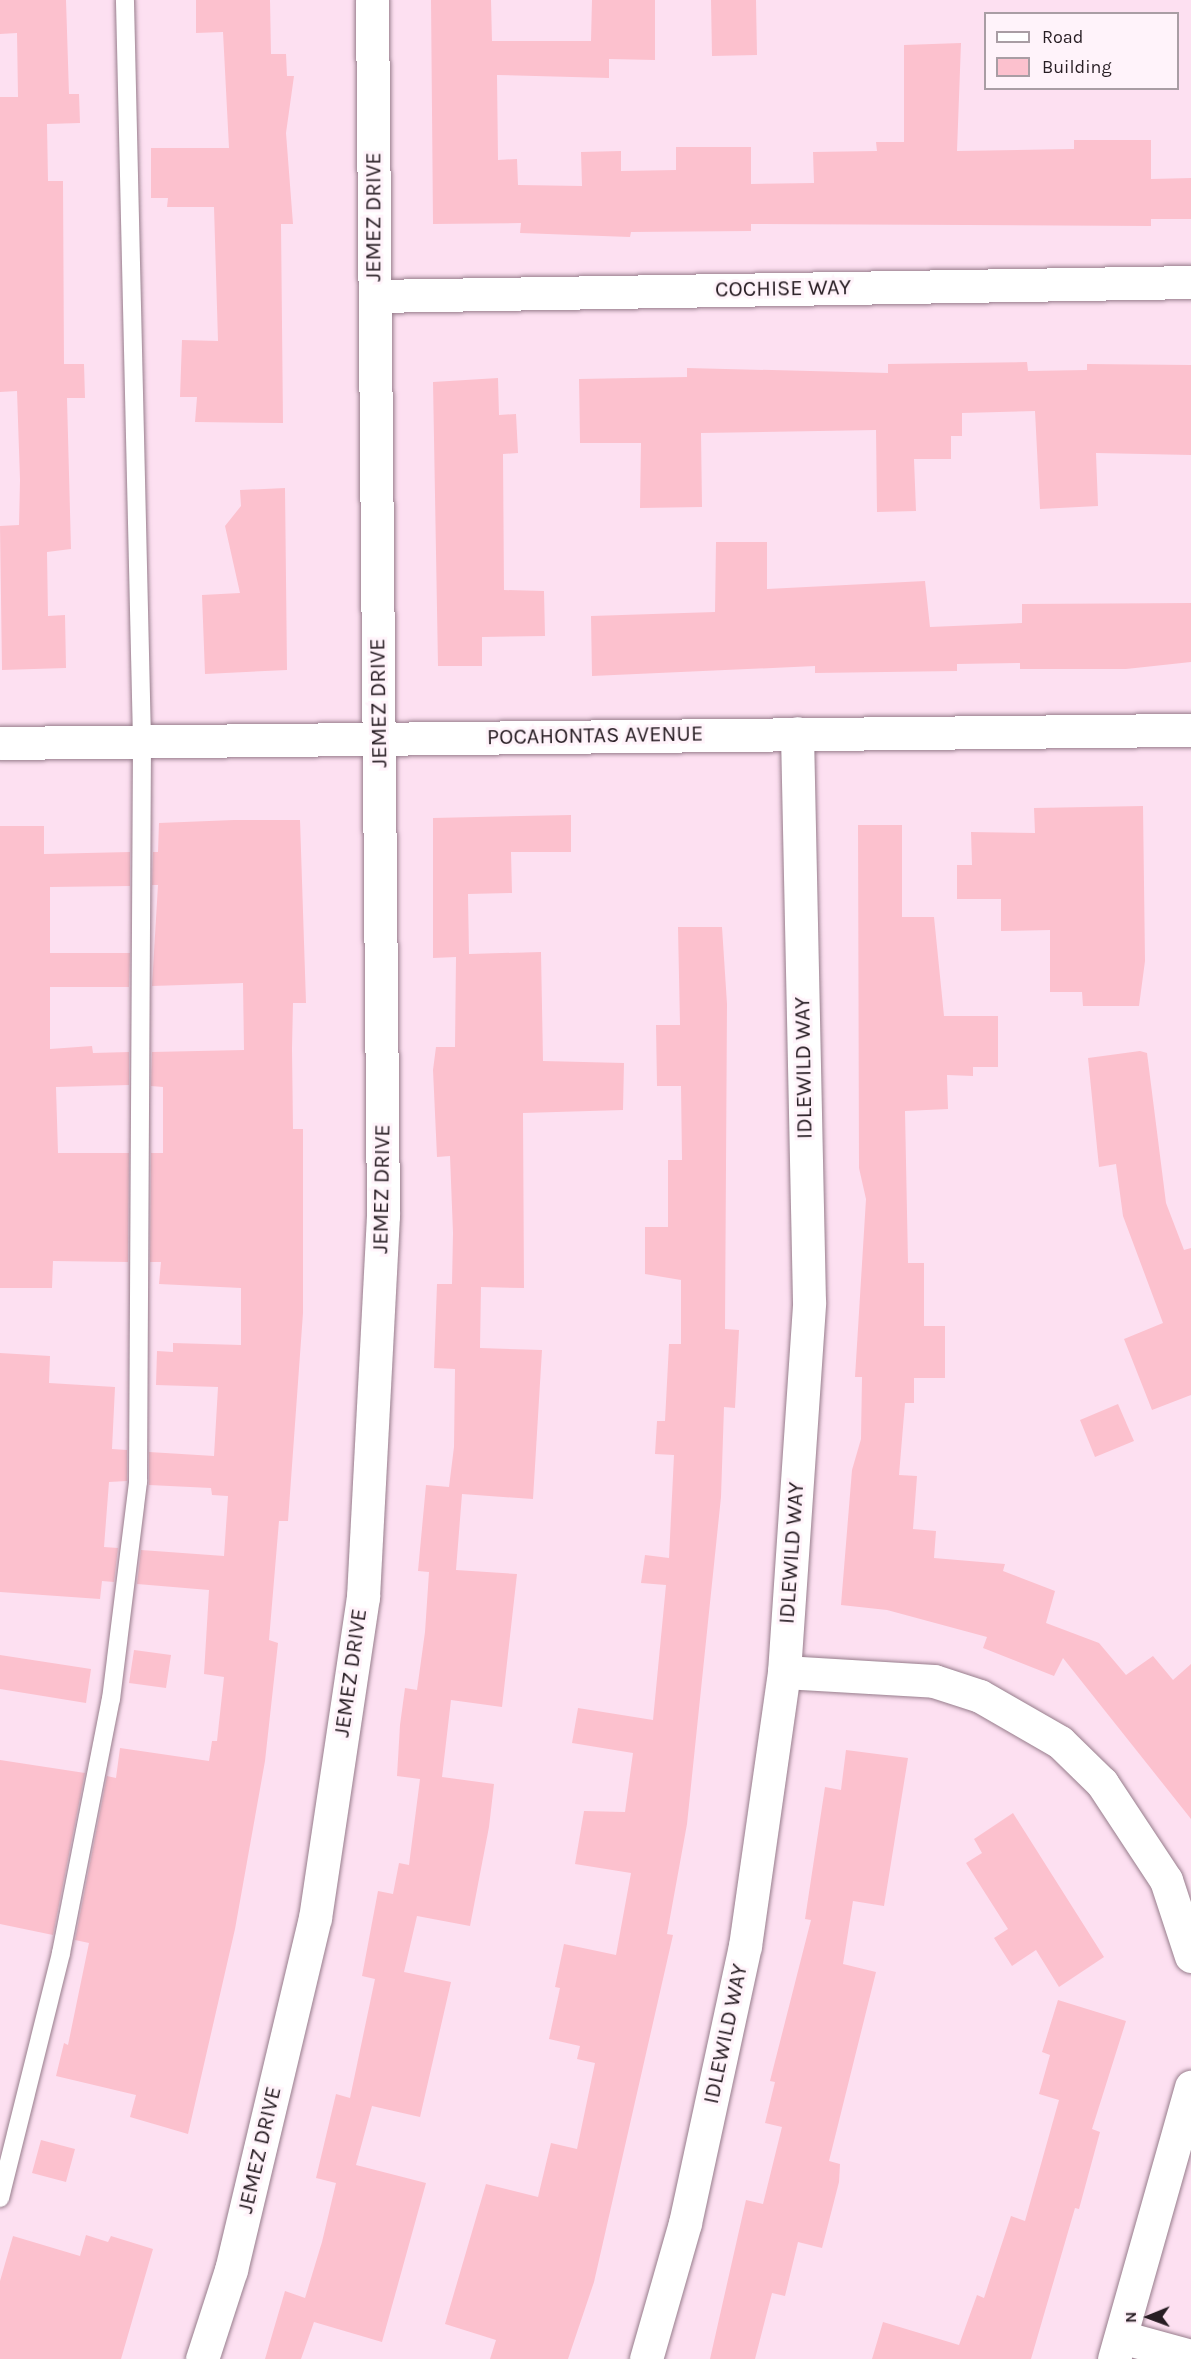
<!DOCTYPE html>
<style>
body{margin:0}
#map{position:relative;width:1191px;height:2359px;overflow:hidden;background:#fde0f1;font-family:Karla,sans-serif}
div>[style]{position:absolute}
.building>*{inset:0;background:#fcc1ce}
.roads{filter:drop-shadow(0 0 2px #977d8c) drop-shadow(0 0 2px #977d8c)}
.service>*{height:18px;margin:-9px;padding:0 9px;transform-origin:9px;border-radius:9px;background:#fff}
.minor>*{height:33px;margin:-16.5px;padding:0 16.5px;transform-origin:16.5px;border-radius:16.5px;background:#fff}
span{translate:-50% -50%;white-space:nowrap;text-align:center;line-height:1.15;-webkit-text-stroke:6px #fff3fa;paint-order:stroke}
.street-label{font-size:22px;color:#271d23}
.legend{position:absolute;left:984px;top:12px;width:195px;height:78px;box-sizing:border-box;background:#fff3fa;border:2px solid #a99da4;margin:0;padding:8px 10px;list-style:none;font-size:18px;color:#271d23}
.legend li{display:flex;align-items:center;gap:12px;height:30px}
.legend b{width:30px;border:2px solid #a99da4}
.north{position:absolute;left:1119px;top:2287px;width:60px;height:60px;-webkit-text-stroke:4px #fff3fa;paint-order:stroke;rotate:269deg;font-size:16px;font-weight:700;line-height:24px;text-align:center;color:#271d23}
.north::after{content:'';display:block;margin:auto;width:21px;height:27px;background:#271d23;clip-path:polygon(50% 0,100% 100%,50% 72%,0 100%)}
</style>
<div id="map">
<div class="building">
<i style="clip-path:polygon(0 0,66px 0,69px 94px,79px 94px,80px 123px,47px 124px,48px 181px,63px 181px,64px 364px,84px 364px,85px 398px,67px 398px,71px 549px,47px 552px,48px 616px,65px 615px,66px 668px,2px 670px,0 526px,19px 525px,20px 480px,17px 391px,0 392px,0 97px,18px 97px,17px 33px,0 34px)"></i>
<i style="clip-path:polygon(196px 0,270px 0,271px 54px,286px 54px,287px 76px,294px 76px,286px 133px,293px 224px,281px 224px,283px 423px,195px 422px,197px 397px,180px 397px,182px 340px,218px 341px,214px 207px,167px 207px,168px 198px,151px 198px,151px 148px,229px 148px,223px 32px,196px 33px)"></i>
<i style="clip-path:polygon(431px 0,491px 0,492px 41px,591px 41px,592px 0,655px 0,655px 60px,609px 59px,609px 78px,497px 75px,498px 160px,517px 159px,518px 185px,582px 186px,581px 152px,621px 151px,621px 171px,676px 170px,676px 147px,751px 147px,751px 184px,814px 183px,813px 152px,877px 151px,876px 142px,904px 142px,904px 45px,961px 43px,957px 151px,1074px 149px,1074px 140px,1151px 140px,1151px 179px,1191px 178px,1191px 219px,1151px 219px,1151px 226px,751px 224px,751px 231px,631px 232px,630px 237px,520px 233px,521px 223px,433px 224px)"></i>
<i style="clip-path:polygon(711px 0,756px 0,757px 55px,712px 56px)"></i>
<i style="clip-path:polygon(1027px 362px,1028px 371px,1087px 370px,1087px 364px,1191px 365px,1191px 455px,1096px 453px,1098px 506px,1040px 509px,1035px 411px,962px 413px,962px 436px,951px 436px,951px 459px,914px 459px,916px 511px,877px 512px,876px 430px,701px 433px,702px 507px,640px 508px,641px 443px,580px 443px,579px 379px,687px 377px,687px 368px,888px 373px,888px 364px)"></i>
<i style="clip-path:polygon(498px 378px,499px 415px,516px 414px,518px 453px,503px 454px,504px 590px,544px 591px,545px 636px,482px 637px,482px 666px,438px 666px,433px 382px)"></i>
<i style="clip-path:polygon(285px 488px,287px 670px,205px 674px,202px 595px,240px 593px,225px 526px,241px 506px,240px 490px)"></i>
<i style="clip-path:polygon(716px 542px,767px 542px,767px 589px,925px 581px,930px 627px,1022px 623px,1022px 604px,1191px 603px,1191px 662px,1126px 669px,1020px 669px,1020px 663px,957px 664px,957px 671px,815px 673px,815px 666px,592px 676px,591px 616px,715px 612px)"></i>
<i style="clip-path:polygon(1143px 806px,1145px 961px,1139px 1006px,1083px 1006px,1082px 992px,1050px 992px,1050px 930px,1001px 931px,1001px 899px,957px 899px,957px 865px,972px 865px,971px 832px,1035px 833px,1034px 808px)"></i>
<i style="clip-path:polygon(571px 815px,571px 852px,511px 852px,512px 893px,468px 894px,469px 954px,541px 952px,543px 1061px,624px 1063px,623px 1110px,523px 1113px,524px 1288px,481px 1287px,480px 1348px,542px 1350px,533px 1499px,462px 1494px,456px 1570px,517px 1574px,502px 1707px,451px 1700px,442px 1777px,494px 1784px,489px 1827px,470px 1926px,417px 1916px,404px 1972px,451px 1982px,420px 2117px,372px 2106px,356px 2165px,426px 2183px,382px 2342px,314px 2322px,301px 2359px,265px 2359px,285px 2291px,305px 2298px,322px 2242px,336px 2183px,316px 2178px,336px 2094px,350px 2098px,375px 1979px,362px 1976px,378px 1891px,393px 1894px,399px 1863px,409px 1865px,420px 1779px,397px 1776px,400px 1725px,405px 1688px,417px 1690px,425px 1632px,429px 1572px,418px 1571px,426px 1485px,449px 1487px,454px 1447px,455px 1369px,434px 1368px,437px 1284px,452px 1284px,453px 1233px,450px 1156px,437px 1157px,433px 1070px,436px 1047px,455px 1047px,456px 957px,433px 958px,433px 818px)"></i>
<i style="clip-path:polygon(234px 820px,300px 820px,306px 1003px,293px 1003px,292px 1049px,293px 1129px,303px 1129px,303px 1313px,288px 1521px,279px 1521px,269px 1640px,278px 1643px,265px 1761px,235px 1929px,188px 2134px,130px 2117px,136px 2095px,56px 2076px,64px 2043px,68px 2045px,89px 1943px,75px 1940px,107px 1776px,116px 1778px,120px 1748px,209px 1761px,212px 1741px,217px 1741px,224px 1677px,204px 1674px,209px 1590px,137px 1584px,141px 1550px,224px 1556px,228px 1496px,212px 1495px,211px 1488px,149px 1485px,149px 1452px,214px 1456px,218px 1387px,156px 1385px,157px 1351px,173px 1352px,173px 1343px,241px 1345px,241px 1288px,159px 1284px,161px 1262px,150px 1262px,151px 1153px,163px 1153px,163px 1087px,151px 1086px,152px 1052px,244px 1050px,243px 983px,152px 986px,158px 885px,152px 885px,153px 852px,158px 852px,159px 823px)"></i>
<i style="clip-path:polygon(858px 825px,902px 825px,902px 917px,934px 917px,944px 1016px,998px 1016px,998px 1067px,973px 1067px,973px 1076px,947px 1075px,948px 1109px,905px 1111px,908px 1263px,924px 1263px,924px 1326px,945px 1326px,945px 1378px,914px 1378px,914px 1403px,905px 1403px,899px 1475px,917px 1476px,913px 1529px,936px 1531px,934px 1558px,1005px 1564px,1003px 1571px,1055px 1591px,1046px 1623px,1099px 1643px,1126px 1675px,1153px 1656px,1173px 1680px,1191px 1664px,1191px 1819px,1063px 1658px,1054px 1676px,983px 1648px,987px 1637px,887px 1610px,841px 1605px,852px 1470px,861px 1439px,862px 1377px,855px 1377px,866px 1199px,859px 1168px)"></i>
<i style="clip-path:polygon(0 826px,44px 826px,44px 854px,130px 852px,130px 886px,50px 887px,50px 953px,130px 953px,129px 987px,50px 987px,50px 1049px,92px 1046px,93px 1053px,129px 1052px,129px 1085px,56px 1087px,58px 1153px,129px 1153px,128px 1262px,53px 1261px,52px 1288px,0 1288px)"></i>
<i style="clip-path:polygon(678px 927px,722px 927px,727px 1004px,725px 1329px,739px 1330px,735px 1408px,724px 1407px,721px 1497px,687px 1824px,667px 1934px,673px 1935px,594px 2282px,568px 2359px,490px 2359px,496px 2340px,445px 2324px,486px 2184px,538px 2197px,551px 2143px,577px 2149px,595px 2063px,577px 2059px,580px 2046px,549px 2039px,560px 1988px,555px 1987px,564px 1944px,616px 1955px,631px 1873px,575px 1864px,584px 1811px,625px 1812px,633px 1753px,572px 1743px,578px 1708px,653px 1720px,666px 1585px,641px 1583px,645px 1555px,669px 1558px,674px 1455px,655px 1454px,657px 1421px,665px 1421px,669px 1344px,681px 1344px,681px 1280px,645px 1274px,645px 1227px,668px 1227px,668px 1160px,682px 1160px,681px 1086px,657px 1086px,656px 1025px,680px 1025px)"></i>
<i style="clip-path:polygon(1140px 1051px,1147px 1053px,1166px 1203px,1184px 1250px,1191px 1248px,1191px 1395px,1152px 1410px,1124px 1339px,1163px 1323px,1123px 1216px,1116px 1164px,1099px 1167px,1088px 1058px)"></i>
<i style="clip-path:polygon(0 1353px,50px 1356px,49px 1383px,115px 1387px,112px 1449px,127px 1450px,127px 1481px,109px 1482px,104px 1547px,118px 1548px,114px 1582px,102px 1581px,100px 1599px,0 1592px)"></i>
<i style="clip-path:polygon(1118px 1404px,1134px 1441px,1095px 1457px,1080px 1420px)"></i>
<i style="clip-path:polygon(134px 1650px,171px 1655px,166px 1688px,129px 1683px)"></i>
<i style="clip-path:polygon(0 1655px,91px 1669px,86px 1703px,0 1689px)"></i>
<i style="clip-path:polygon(846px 1750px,908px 1758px,884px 1906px,853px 1901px,843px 1964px,876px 1972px,829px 2161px,840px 2164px,839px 2182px,822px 2248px,798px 2242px,785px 2296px,772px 2293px,755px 2359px,710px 2359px,746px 2200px,763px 2204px,782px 2127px,765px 2123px,775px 2082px,770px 2081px,811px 1920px,805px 1919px,825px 1787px,841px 1790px)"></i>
<i style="clip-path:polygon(0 1760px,85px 1773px,53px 1935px,0 1924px)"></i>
<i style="clip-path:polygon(1013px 1813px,1104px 1957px,1059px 1987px,1036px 1950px,1012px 1966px,994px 1938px,1008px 1929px,966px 1863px,982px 1853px,974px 1839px)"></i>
<i style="clip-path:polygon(1058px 2000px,1126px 2021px,1092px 2129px,1100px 2132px,1079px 2209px,1075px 2208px,1031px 2359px,872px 2359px,883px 2322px,959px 2345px,977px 2295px,984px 2298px,1011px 2216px,1025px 2221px,1059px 2100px,1039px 2094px,1050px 2055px,1042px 2052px)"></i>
<i style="clip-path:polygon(41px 2140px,75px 2149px,66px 2182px,32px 2173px)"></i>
<i style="clip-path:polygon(86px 2235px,108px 2242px,111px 2236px,153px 2249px,121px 2359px,0 2359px,0 2281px,13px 2236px,80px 2256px)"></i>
</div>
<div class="roads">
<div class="service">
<i style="left:0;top:2198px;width:252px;rotate:-76deg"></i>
<i style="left:61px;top:1953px;width:259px;rotate:-78.9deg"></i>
<i style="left:111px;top:1699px;width:219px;rotate:-82.9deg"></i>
<i style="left:138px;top:1482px;width:742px;rotate:-89.69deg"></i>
<i style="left:142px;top:740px;width:740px;rotate:-91.32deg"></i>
</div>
<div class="minor">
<i style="left:375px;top:296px;width:816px;rotate:-0.98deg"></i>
<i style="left:0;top:743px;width:1191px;rotate:-0.63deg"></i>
<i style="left:784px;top:1672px;width:150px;rotate:3.4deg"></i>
<i style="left:934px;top:1681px;width:48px;rotate:18.1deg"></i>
<i style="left:980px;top:1696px;width:92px;rotate:29.9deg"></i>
<i style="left:1060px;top:1742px;width:59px;rotate:44.3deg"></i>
<i style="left:1102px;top:1783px;width:116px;rotate:56.6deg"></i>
<i style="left:1166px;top:1880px;width:80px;rotate:71.8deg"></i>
<i style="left:1121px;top:2337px;width:73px;rotate:15.2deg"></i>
<i style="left:202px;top:2359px;width:94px;rotate:-72deg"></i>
<i style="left:231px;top:2270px;width:362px;rotate:-76.6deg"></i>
<i style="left:315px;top:1918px;width:325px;rotate:-81.5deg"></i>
<i style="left:363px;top:1597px;width:382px;rotate:-87deg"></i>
<i style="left:383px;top:1216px;width:1216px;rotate:-90.52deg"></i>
<i style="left:646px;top:2359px;width:141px;rotate:-74deg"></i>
<i style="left:685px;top:2223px;width:283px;rotate:-77.8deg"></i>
<i style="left:745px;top:1946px;width:277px;rotate:-81.9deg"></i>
<i style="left:784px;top:1672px;width:371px;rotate:-86.1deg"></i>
<i style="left:809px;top:1302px;width:569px;rotate:-91.21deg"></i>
<i style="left:1114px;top:2359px;width:283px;rotate:-74.2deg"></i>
</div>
</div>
<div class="street-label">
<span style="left:374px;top:217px;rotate:-90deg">JEMEZ DRIVE</span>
<span style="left:783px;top:289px;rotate:-1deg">COCHISE WAY</span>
<span style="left:379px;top:703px;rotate:-91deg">JEMEZ DRIVE</span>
<span style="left:595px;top:736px;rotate:-1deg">POCAHONTAS AVENUE</span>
<span style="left:804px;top:1068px;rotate:-91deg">IDLEWILD WAY</span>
<span style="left:382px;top:1189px;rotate:-89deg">JEMEZ DRIVE</span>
<span style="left:792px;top:1553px;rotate:-86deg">IDLEWILD WAY</span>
<span style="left:351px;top:1673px;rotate:-82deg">JEMEZ DRIVE</span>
<span style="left:726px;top:2034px;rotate:-78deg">IDLEWILD WAY</span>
<span style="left:260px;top:2150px;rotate:-77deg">JEMEZ DRIVE</span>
</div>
<ul class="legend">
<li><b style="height:8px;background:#fff"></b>Road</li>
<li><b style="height:16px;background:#fcc1ce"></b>Building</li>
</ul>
<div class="north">N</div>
</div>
